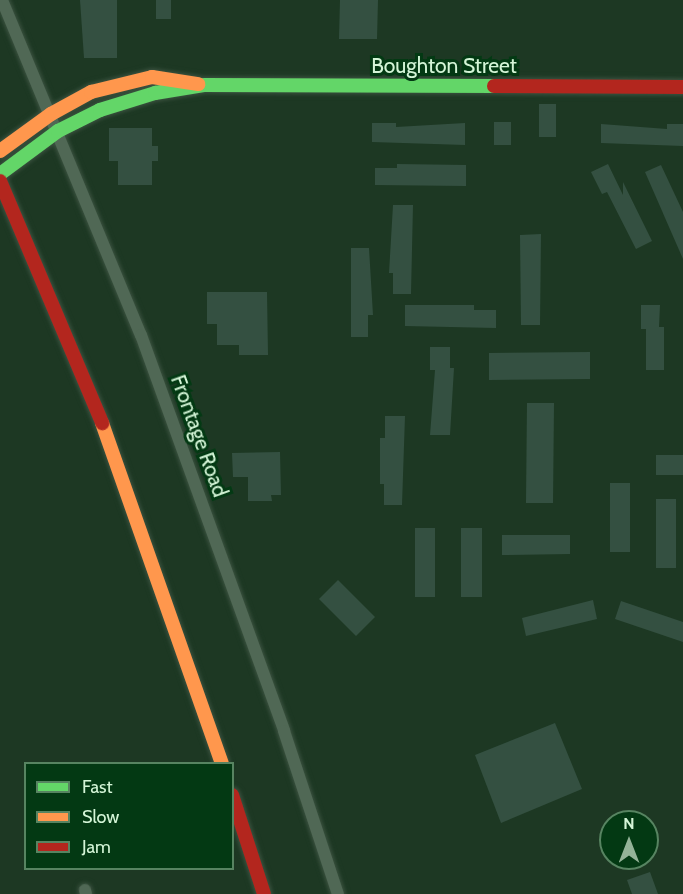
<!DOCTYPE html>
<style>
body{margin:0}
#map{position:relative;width:683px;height:894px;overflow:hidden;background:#1d3823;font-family:Cabin,sans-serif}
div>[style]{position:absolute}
.building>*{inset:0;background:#345041}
.roads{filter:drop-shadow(0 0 2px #3b5240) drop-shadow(0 0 2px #3b5240)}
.street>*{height:12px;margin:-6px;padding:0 6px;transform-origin:6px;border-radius:6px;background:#506855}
.fast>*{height:14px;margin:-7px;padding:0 7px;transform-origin:7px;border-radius:7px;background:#63d668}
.slow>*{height:14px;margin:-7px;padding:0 7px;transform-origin:7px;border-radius:7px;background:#ff974d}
.jam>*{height:14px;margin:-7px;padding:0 7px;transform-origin:7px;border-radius:7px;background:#b3261e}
span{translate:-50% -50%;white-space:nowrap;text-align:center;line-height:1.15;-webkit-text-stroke:6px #033913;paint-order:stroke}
.street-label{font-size:21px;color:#d4f5d7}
.legend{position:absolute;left:24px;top:762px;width:210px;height:108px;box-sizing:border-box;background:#033913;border:2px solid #578461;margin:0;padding:8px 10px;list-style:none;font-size:18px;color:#d4f5d7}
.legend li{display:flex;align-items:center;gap:12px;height:30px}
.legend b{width:30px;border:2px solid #578461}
.north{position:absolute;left:599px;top:810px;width:60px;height:60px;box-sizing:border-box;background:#033913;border:2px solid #578461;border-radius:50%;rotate:0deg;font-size:16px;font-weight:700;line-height:24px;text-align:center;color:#d4f5d7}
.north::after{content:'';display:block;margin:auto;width:21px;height:27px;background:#94b398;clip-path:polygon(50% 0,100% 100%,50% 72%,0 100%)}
</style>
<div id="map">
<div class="building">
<i style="clip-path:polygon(80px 0,117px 0,117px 58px,84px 58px)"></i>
<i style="clip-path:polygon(156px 0,171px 0,171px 19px,156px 19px)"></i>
<i style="clip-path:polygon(340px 0,378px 0,377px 39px,339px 39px)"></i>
<i style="clip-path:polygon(539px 104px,556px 104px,556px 137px,539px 137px)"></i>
<i style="clip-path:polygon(494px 122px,511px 122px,511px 145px,494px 145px)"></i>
<i style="clip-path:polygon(372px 123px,396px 123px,396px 127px,465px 123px,465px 145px,372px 142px)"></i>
<i style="clip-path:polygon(601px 124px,667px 129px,667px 124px,683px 124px,683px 146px,601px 143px)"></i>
<i style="clip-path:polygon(109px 128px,152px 128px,152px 146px,158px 146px,158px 161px,152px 161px,152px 185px,118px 185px,118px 161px,109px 161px)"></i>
<i style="clip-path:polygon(397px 164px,466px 165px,466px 186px,375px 185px,375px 168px,397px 168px)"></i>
<i style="clip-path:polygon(608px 164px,623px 195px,623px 182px,652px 241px,636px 249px,607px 192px,602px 194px,591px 172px)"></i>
<i style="clip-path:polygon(661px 165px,683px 212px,683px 259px,645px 172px)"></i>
<i style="clip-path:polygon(393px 205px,413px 205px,411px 294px,393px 294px,393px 273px,389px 273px)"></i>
<i style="clip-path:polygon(541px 234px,540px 325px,521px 325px,520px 235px)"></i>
<i style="clip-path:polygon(351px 248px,369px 248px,373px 315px,368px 315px,368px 337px,351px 337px)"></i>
<i style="clip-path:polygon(207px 292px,267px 292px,268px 355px,239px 355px,239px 345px,217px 345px,217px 324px,207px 324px)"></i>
<i style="clip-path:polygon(405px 305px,474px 305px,474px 310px,496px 310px,496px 328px,405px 326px)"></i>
<i style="clip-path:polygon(641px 305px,660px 305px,659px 327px,664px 327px,664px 370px,646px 370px,646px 329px,641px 329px)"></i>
<i style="clip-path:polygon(430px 347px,450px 347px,450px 368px,454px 368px,450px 435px,430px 435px,435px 370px,430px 370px)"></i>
<i style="clip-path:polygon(590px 352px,590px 379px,489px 380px,489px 353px)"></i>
<i style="clip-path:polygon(527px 403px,554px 403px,553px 503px,526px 503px)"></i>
<i style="clip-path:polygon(385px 416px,405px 416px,402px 505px,384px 505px,384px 484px,380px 484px,380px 438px,385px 438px)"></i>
<i style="clip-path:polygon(280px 452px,281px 495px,271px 495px,272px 501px,248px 501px,248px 477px,233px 477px,232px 453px)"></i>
<i style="clip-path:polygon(656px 455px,683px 455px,683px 475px,656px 475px)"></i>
<i style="clip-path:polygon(610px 483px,630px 483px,630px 552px,610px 552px)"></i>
<i style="clip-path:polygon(656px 499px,676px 499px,676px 568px,656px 568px)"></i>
<i style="clip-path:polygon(415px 528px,435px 528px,435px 597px,415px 597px)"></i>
<i style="clip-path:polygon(461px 528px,482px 528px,482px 597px,461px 597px)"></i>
<i style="clip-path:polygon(502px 535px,570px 535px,570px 554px,502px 555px)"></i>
<i style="clip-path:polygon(338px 580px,375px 617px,356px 636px,319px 599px)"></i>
<i style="clip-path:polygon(593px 600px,597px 619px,526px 636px,522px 618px)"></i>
<i style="clip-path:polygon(621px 601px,683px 622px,683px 642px,615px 619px)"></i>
<i style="clip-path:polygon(555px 723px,582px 789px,501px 823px,475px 755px)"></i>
<i style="clip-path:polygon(650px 872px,658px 894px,632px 894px,627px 880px)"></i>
</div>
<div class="roads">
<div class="street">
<i style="left:2px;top:0;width:363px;rotate:67.5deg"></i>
<i style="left:141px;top:335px;width:421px;rotate:70.1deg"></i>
<i style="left:284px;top:731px;width:172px;rotate:71.7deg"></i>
<i style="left:85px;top:890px;width:4px;rotate:76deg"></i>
</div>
<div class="fast">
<i style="left:0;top:174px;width:72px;rotate:-36.6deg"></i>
<i style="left:58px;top:131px;width:47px;rotate:-26.6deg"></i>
<i style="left:100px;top:110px;width:58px;rotate:-17.2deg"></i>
<i style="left:155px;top:93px;width:51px;rotate:-9.1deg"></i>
<i style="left:205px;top:85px;width:289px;rotate:0.2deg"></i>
</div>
<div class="slow">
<i style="left:0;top:151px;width:63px;rotate:-36deg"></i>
<i style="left:51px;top:114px;width:46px;rotate:-28.8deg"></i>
<i style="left:91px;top:92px;width:63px;rotate:-13.8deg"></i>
<i style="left:152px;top:77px;width:47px;rotate:8.7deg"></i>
<i style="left:102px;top:423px;width:361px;rotate:70.6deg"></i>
</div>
<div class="jam">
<i style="left:494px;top:86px;width:189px;rotate:0.3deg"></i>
<i style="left:0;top:181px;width:263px;rotate:67.1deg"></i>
<i style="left:232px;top:795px;width:104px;rotate:72.1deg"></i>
</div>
</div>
<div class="street-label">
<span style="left:444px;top:66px">Boughton Street</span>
<span style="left:199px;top:436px;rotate:70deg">Frontage Road</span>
</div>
<ul class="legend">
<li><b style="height:8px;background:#63d668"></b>Fast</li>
<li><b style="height:8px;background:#ff974d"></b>Slow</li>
<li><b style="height:8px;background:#b3261e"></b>Jam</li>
</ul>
<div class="north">N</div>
</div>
